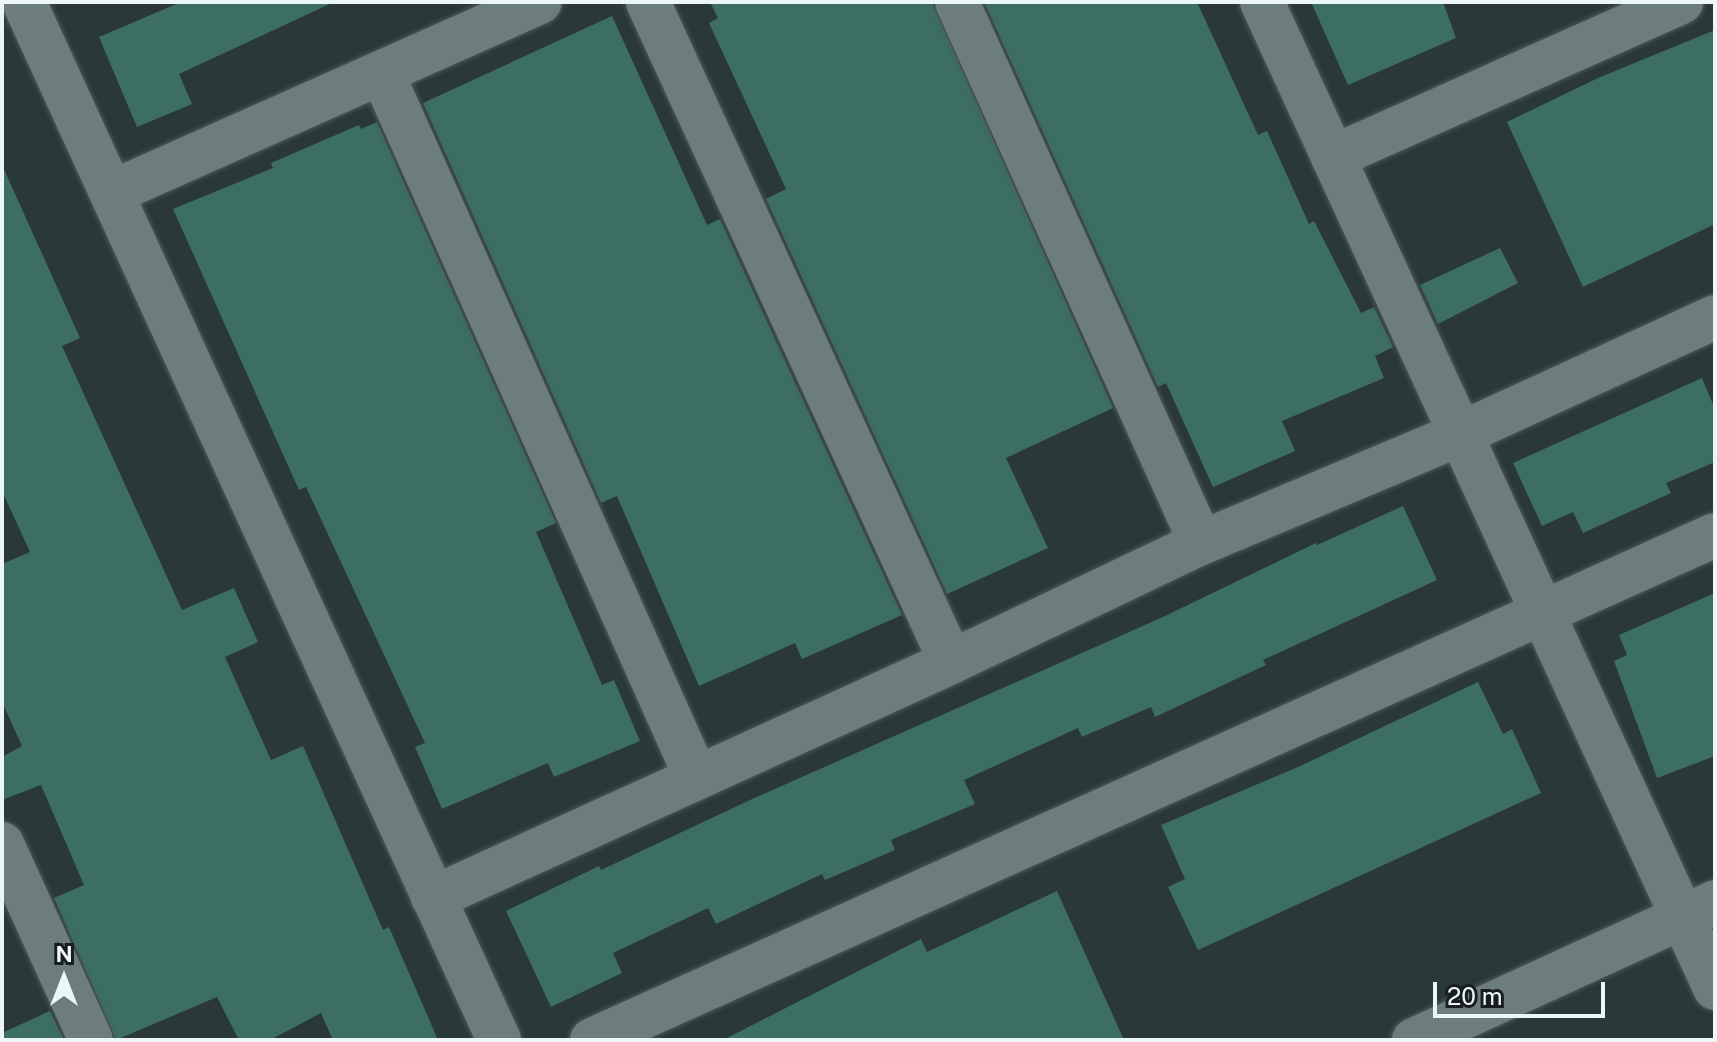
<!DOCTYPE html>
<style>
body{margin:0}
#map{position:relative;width:1717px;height:1042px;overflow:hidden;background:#2b3839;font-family:"Public Sans",sans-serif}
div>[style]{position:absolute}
.building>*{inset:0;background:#3d6e63}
.roads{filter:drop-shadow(0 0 2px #4c5858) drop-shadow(0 0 2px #4c5858)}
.minor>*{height:44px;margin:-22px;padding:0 22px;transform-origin:22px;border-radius:22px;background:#6d7c7d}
span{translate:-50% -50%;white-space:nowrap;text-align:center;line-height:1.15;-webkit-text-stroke:8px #181e1f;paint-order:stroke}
.frame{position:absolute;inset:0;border:4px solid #edf6f6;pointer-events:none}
.north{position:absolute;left:24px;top:938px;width:80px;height:80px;-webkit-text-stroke:6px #181e1f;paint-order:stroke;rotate:0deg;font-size:22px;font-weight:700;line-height:32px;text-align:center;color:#edf6f6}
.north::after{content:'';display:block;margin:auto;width:28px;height:36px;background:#edf6f6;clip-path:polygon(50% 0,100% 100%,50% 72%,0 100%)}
.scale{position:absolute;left:1433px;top:982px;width:172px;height:36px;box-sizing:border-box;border:4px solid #edf6f6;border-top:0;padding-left:10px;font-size:24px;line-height:28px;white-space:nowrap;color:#edf6f6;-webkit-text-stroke:6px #181e1f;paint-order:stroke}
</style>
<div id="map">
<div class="building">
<i style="clip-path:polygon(181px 2px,334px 2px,179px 74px,192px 104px,137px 127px,99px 37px)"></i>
<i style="clip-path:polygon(710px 2px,932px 2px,1113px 408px,1006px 458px,1048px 548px,947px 594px,766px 199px,786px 189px,709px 23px,718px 18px)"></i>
<i style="clip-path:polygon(984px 2px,1197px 2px,1258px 135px,1267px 131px,1309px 224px,1314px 221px,1361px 313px,1374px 307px,1393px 347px,1375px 356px,1384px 378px,1282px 421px,1295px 451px,1213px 487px,1166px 383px,1158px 387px)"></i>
<i style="clip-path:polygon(1311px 2px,1443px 2px,1456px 38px,1348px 85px)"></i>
<i style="clip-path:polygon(612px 16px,707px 225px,720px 219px,902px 615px,802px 659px,795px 643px,699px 686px,617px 496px,601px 503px,423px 103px)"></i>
<i style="clip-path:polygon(1715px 30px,1715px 224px,1583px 287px,1507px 122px,1598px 78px)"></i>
<i style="clip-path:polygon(377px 122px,556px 523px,536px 532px,602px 685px,614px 680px,640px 741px,554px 777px,548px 763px,442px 809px,415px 747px,425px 743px,306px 487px,299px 490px,173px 209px,273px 168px,271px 163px,359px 125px,361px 129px)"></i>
<i style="clip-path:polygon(2px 165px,80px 338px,62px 346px,182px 610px,234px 588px,258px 642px,225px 657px,271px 760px,303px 746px,383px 930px,389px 927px,438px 1040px,333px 1040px,321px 1013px,270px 1040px,239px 1040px,217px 997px,116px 1040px,54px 898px,84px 885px,41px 785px,2px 800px,2px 757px,22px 746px,2px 702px,2px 564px,30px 552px,2px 491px)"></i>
<i style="clip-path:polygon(1500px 248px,1518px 283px,1438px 324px,1420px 285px)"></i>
<i style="clip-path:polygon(1702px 378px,1715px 409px,1715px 462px,1666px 483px,1671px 493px,1583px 533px,1573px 512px,1542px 526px,1513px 463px)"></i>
<i style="clip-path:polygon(1403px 506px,1437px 580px,1263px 660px,1266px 665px,1155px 717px,1151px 707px,1082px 737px,1078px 728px,964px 780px,975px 804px,891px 840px,895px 850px,825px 880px,822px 874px,716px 924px,708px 908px,613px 953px,622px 973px,551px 1007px,506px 911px,599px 866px,601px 870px,750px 800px,1163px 617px,1316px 543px,1317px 545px)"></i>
<i style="clip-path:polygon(1715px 593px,1715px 756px,1657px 778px,1614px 661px,1627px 655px,1619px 635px)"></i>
<i style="clip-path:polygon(1478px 682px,1503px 734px,1512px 729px,1541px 793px,1198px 950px,1168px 887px,1185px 879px,1161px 825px,1298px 767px)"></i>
<i style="clip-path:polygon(1057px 891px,1124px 1040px,723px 1040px,921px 939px,927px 952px)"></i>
<i style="clip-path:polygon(50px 1011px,64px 1040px,2px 1040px,2px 1033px)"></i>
</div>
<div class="roads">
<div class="minor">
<i style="left:24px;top:2px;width:1142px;rotate:65.41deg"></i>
<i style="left:648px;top:2px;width:726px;rotate:65.34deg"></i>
<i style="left:957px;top:2px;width:593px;rotate:65.72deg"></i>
<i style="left:1262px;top:2px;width:1085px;rotate:65.32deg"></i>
<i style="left:382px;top:73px;width:771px;rotate:65.96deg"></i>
<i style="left:1333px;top:157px;width:381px;rotate:-24deg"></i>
<i style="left:113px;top:192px;width:467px;rotate:-24deg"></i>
<i style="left:2px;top:844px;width:215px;rotate:65.6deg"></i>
<i style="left:433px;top:898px;width:569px;rotate:-24.49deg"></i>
<i style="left:951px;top:662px;width:277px;rotate:-25.5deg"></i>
<i style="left:1201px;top:543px;width:281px;rotate:-22.8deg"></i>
<i style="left:1460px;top:434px;width:281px;rotate:-24.6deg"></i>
<i style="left:592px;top:1040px;width:1231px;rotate:-24.21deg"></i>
<i style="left:1414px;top:1040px;width:331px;rotate:-24.6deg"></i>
</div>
</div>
<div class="frame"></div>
<div class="north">N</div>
<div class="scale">20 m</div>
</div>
